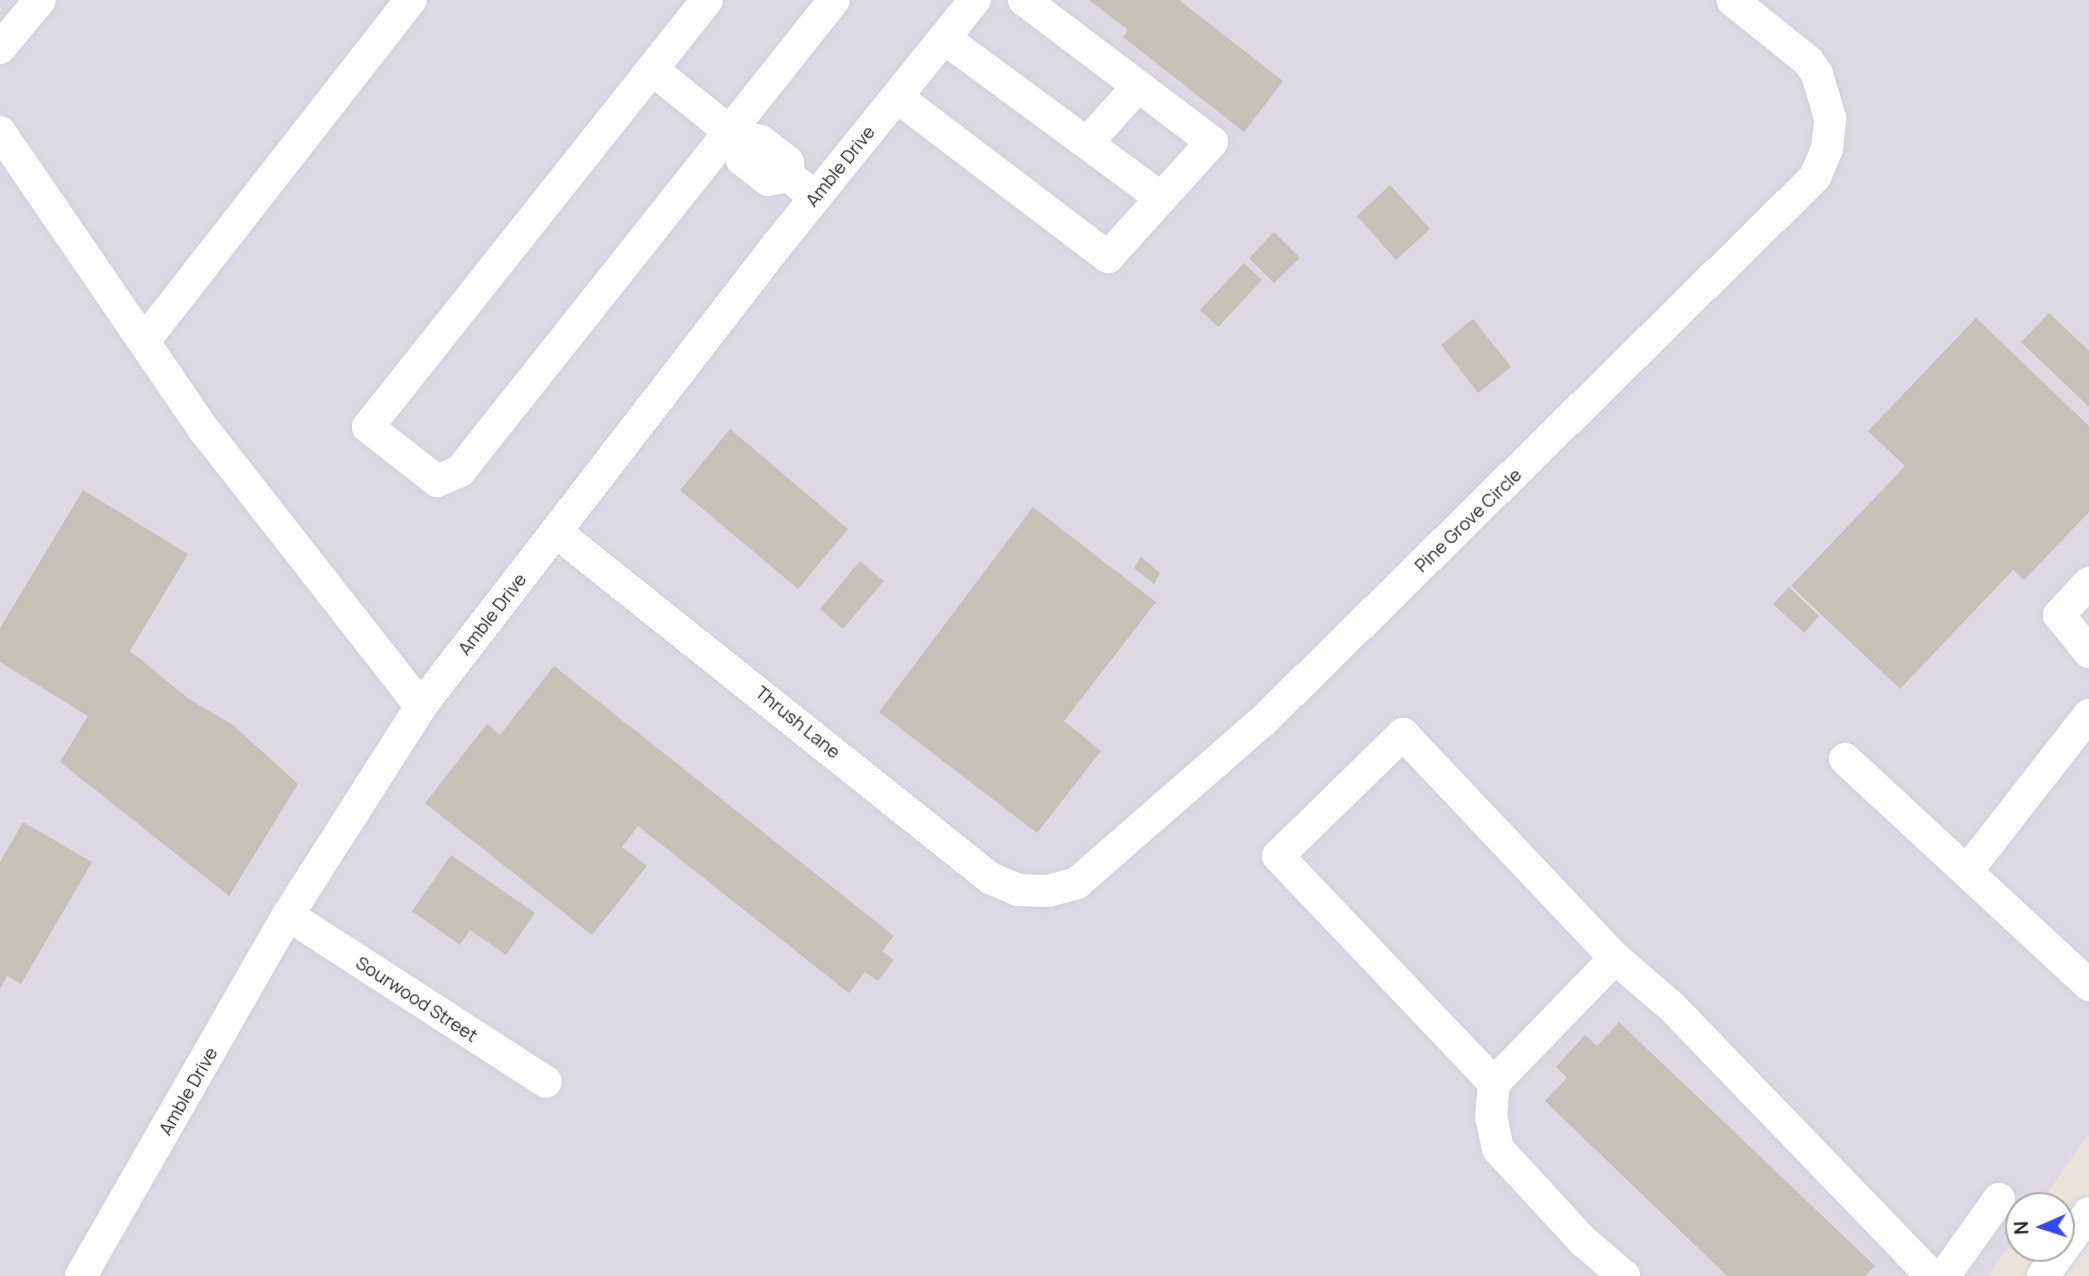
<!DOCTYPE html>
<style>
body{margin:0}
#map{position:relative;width:2089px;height:1276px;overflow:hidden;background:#eae4d8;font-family:Manrope,sans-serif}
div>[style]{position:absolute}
.industrial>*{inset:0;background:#dcd9e2}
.building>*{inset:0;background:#c5c0b8}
.roads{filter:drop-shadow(0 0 2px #cdcfe0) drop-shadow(0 0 2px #cdcfe0)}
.minor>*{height:32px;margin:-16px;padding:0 16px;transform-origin:16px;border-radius:16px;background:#fff}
span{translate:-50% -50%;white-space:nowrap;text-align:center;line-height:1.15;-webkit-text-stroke:7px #fff;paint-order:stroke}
.street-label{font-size:18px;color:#272727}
.north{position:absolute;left:2005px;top:1192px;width:70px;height:70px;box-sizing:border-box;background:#fff;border:2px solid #a9a9a9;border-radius:50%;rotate:267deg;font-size:19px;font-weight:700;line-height:28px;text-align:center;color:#272727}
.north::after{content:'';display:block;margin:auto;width:24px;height:32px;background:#3647f9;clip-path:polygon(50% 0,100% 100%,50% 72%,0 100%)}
</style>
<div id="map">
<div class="industrial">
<i style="clip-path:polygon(0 0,2089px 0,2089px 1134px,2038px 1206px,2019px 1206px,2019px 1232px,1988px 1276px,0 1276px)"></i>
</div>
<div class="building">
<i style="clip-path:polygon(1089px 0,1179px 0,1283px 81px,1244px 132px,1123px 37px,1128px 30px)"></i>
<i style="clip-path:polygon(1390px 185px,1430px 229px,1396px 260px,1357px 216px)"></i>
<i style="clip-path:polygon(1274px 232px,1300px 258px,1274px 283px,1249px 258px)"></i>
<i style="clip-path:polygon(1244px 263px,1262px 280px,1218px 327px,1200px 310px)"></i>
<i style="clip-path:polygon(2049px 313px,2089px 351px,2089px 407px,2021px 342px)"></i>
<i style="clip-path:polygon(1976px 318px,2089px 426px,2089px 512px,2024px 580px,2013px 570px,1900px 689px,1791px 586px,1905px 466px,1868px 431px)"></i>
<i style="clip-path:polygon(1473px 319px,1511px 367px,1478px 393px,1441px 345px)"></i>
<i style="clip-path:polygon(730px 429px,848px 529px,798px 589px,680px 490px)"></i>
<i style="clip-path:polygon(83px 490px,188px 554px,130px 651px,189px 699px,233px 725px,298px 784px,229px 896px,60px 762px,88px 716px,0 662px,0 628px)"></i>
<i style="clip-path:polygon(1033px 507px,1156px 602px,1064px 721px,1101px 751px,1037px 833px,879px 712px)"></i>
<i style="clip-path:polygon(1141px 557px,1160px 573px,1154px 584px,1134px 568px)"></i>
<i style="clip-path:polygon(860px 561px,884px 581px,843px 629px,820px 609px)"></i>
<i style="clip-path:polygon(1789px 587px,1819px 616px,1804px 633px,1773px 604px)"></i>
<i style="clip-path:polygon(554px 666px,894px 936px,882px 951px,894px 960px,878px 981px,865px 972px,849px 993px,638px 826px,622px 847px,647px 866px,592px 935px,425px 803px,487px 724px,500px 735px)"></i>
<i style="clip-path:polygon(23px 822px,92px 862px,21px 984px,7px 976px,0 989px,0 862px)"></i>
<i style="clip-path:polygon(451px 855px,535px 913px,506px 955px,470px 930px,460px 945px,412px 911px)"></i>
<i style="clip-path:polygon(1619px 1022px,1875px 1266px,1865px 1276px,1727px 1276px,1545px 1101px,1567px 1078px,1556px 1067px,1585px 1035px,1597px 1046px)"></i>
</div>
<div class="roads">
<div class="minor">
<i style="left:707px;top:0;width:545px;rotate:128.45deg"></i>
<i style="left:368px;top:427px;width:88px;rotate:38deg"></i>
<i style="left:437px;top:481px;width:25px;rotate:-23deg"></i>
<i style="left:460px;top:471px;width:601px;rotate:-51.55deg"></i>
<i style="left:944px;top:38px;width:270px;rotate:36.4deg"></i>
<i style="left:0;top:48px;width:62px;rotate:-50.2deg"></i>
<i style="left:652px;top:69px;width:107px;rotate:38.9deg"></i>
<i style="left:897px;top:97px;width:265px;rotate:37.2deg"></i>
<i style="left:1108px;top:257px;width:155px;rotate:-47.9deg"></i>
<i style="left:1212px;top:142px;width:236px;rotate:-142.9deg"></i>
<i style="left:0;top:132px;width:363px;rotate:55.6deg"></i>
<i style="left:205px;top:431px;width:350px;rotate:51.9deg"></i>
<i style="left:1088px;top:142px;width:75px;rotate:-48.2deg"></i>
<i style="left:789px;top:176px;width:21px;rotate:169deg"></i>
<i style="left:768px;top:180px;width:33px;rotate:-142deg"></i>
<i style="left:742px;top:160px;width:25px;rotate:-106deg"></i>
<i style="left:735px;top:136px;width:26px;rotate:11deg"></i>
<i style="left:761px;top:141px;width:34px;rotate:38deg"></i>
<i style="left:788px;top:162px;width:14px;rotate:86deg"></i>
<i style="left:789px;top:176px;width:33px;rotate:39deg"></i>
<i style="left:145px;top:340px;width:432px;rotate:-52deg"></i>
<i style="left:556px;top:532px;width:555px;rotate:38.56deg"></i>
<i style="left:990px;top:878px;width:30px;rotate:23deg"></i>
<i style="left:1018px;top:890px;width:30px;rotate:2deg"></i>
<i style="left:1048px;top:891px;width:30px;rotate:-15deg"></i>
<i style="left:1077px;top:883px;width:248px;rotate:-41.1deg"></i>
<i style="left:1264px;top:720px;width:774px;rotate:-44.58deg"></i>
<i style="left:1815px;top:177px;width:30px;rotate:-67deg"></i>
<i style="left:1827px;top:149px;width:31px;rotate:-84deg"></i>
<i style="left:1830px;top:118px;width:46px;rotate:-106.5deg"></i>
<i style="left:1817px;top:74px;width:16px;rotate:-125deg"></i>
<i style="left:1808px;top:61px;width:97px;rotate:-141.2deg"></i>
<i style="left:2089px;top:583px;width:44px;rotate:133.2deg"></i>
<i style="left:2059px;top:615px;width:48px;rotate:51deg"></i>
<i style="left:1845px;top:759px;width:333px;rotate:42.8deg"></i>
<i style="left:1967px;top:871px;width:198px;rotate:-52deg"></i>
<i style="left:288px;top:915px;width:307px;rotate:32.9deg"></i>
<i style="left:1494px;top:1083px;width:313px;rotate:-133.6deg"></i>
<i style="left:1278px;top:856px;width:175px;rotate:-44.3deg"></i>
<i style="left:1403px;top:734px;width:308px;rotate:46.6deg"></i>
<i style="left:81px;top:1276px;width:416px;rotate:-60.2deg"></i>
<i style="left:288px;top:915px;width:248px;rotate:-57.5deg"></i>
<i style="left:421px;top:706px;width:582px;rotate:-52.32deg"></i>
<i style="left:777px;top:245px;width:315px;rotate:-51.1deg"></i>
<i style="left:1624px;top:1276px;width:54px;rotate:-139.5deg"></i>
<i style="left:1583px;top:1241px;width:125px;rotate:-132.7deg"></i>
<i style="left:1498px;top:1149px;width:33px;rotate:-102deg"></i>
<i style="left:1491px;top:1117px;width:34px;rotate:-85deg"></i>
<i style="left:1494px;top:1083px;width:174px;rotate:-45.9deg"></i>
<i style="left:1615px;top:958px;width:75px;rotate:40.7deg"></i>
<i style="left:1672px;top:1007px;width:374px;rotate:46deg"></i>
<i style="left:1944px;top:1276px;width:95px;rotate:-54.5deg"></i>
<i style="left:2043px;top:1276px;width:78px;rotate:-53.9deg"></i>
</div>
</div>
<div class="street-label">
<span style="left:840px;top:166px;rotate:-51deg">Amble Drive</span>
<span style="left:1468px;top:520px;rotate:-44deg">Pine Grove Circle</span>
<span style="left:492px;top:614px;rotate:-52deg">Amble Drive</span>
<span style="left:798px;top:722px;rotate:39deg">Thrush Lane</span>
<span style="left:417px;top:999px;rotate:33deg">Sourwood Street</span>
<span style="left:188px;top:1091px;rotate:-60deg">Amble Drive</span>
</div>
<div class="north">N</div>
</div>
